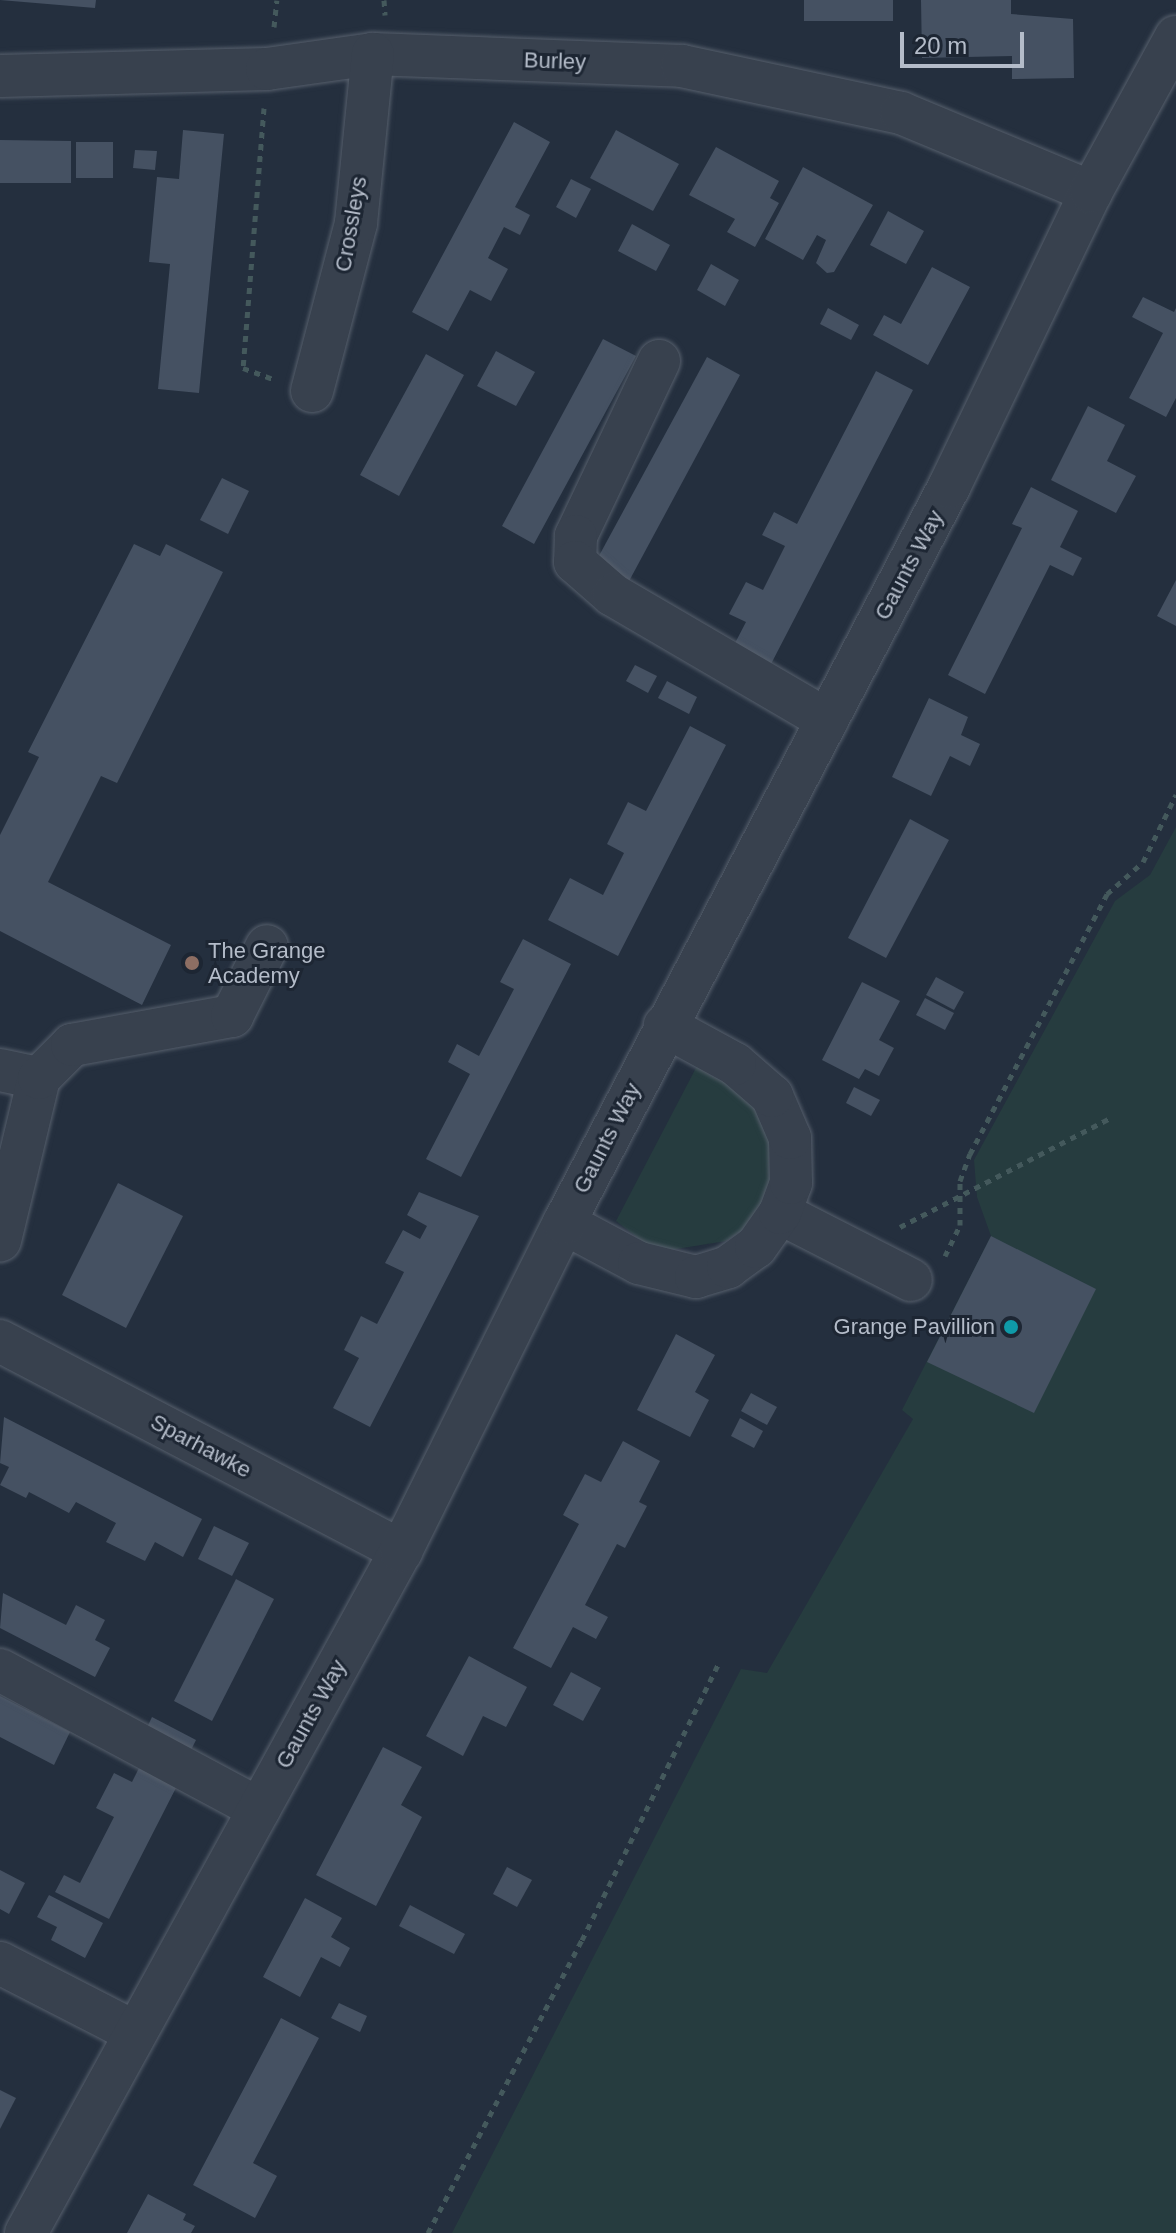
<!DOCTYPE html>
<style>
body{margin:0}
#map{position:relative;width:1176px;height:2233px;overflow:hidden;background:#242f3e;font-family:Helvetica,sans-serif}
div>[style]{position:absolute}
.green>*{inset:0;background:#263c3f}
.building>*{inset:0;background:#455162}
.path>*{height:5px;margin-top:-2.5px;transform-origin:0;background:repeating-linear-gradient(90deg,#44595c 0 6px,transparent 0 12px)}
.roads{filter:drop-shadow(0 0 2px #565f6c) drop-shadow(0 0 2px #565f6c)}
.minor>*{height:42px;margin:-21px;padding:0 21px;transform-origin:21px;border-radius:21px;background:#38414e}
.dots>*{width:22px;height:22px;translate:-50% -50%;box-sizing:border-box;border:4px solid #1d2633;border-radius:50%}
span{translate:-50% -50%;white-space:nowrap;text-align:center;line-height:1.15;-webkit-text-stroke:6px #1d2633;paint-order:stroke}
.street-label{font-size:22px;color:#b4bcc9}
.poi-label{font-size:22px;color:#b4bcc9}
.left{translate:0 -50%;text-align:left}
.right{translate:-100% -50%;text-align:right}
.scale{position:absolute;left:900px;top:32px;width:124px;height:36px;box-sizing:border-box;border:4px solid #b4bcc9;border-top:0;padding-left:10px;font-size:24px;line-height:28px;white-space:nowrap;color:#b4bcc9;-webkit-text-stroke:6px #1d2633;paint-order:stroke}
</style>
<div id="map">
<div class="green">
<i style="clip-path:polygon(1176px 827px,1176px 2233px,452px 2233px,741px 1669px,767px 1673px,913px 1419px,902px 1410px,991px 1236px,977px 1197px,974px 1160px,1115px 901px,1150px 875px)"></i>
<i style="clip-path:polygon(697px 1066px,711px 1068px,768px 1120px,772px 1179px,763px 1206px,747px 1227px,726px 1241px,670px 1250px,647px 1245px,616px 1221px)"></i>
</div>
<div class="building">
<i style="clip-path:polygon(0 0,96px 0,95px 8px)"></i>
<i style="clip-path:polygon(804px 0,893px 0,893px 21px,804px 21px)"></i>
<i style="clip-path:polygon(921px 0,1011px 0,1011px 14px,1073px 19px,1074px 78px,1012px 79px,1012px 56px,922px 58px)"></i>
<i style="clip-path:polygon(514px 122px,550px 142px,515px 207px,530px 215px,520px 235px,504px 227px,488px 258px,508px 269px,491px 301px,470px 290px,448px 331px,412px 312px)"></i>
<i style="clip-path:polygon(183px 130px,224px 134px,199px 393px,158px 389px,170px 264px,149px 262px,157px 177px,179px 179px)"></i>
<i style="clip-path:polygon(616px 130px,679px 164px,653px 211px,590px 178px)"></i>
<i style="clip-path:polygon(0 140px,71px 141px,71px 183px,0 183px)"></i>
<i style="clip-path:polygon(76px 142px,113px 142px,113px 178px,76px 178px)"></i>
<i style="clip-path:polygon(716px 147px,779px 181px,770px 198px,779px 203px,755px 247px,727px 232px,735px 219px,689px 195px)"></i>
<i style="clip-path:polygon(135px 150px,157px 151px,155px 170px,133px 168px)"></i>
<i style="clip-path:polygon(803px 167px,873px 205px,834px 272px,827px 273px,816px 263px,826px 240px,817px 235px,803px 260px,765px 239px)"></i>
<i style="clip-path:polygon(571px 179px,591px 189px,576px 218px,556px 207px)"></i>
<i style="clip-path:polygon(888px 211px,924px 231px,906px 264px,870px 245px)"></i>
<i style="clip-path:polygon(632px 224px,670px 245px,656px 271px,618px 251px)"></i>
<i style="clip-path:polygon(711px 264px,739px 280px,725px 306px,697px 290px)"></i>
<i style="clip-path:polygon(932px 267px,970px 287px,928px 365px,873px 335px,884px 315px,901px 324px)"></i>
<i style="clip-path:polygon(1143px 297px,1174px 312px,1176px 308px,1176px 398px,1166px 417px,1129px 398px,1163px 333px,1132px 317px)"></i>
<i style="clip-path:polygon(828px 308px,859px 325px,851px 340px,820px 324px)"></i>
<i style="clip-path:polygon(603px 339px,636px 356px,534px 544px,502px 526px)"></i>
<i style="clip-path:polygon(496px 351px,535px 372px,516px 406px,477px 386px)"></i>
<i style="clip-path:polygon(426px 354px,464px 375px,399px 496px,360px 475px)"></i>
<i style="clip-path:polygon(707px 357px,740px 375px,628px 583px,594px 565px)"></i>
<i style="clip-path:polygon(876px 371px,913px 390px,771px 664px,734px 645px,746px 622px,729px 614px,746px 582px,763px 590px,785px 546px,762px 535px,774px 512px,797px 524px)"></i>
<i style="clip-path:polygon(1088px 406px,1125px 425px,1107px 461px,1136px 476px,1116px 513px,1051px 480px)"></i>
<i style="clip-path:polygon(222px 478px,249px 491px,228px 534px,200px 520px)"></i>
<i style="clip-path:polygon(1031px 487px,1078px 511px,1060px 547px,1082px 558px,1073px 576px,1050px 565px,985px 694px,948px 675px,1022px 528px,1012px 524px)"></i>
<i style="clip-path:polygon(134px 544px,160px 556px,166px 544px,223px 572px,117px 783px,101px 776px,48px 882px,171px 945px,142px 1005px,0 931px,0 835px,39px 757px,28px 752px)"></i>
<i style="clip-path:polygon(1176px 580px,1176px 626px,1157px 616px)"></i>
<i style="clip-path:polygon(635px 665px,657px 676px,648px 693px,626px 681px)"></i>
<i style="clip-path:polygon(667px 681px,697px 697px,689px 714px,658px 698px)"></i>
<i style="clip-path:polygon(929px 698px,968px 717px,961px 735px,980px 744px,970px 766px,950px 756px,931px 796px,892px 777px)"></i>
<i style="clip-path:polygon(690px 726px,726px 745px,618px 956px,548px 920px,570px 878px,603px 895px,624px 853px,607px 844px,628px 802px,646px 811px)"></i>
<i style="clip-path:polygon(910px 819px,949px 840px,886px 958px,848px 938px)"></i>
<i style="clip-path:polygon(523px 939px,571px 964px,461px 1177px,426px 1159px,470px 1074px,448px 1062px,457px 1044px,479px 1056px,514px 989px,500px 982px)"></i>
<i style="clip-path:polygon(936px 977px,964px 992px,954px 1010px,926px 995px)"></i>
<i style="clip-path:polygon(862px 982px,900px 1001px,879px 1040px,894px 1048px,879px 1076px,865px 1069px,859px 1079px,822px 1060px)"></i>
<i style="clip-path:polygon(925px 998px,954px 1013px,945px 1030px,916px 1015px)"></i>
<i style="clip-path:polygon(854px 1087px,880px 1100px,871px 1116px,846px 1103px)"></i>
<i style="clip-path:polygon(118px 1183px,183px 1216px,126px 1328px,62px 1295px)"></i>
<i style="clip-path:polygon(419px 1192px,479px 1216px,370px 1427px,333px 1408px,359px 1358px,344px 1350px,361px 1316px,377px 1324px,399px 1282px,404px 1272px,385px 1263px,403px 1230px,420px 1239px,427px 1226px,407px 1215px)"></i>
<i style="clip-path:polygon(991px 1236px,1096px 1289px,1034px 1413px,927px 1362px)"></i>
<i style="clip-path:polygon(676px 1334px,715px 1355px,695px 1392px,709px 1400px,690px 1437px,637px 1410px)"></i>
<i style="clip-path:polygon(751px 1393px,777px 1407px,767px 1425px,741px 1411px)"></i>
<i style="clip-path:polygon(4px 1417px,202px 1519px,183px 1557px,155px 1542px,145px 1561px,106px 1542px,116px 1523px,76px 1502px,69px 1513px,29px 1492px,26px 1498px,0 1485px,9px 1467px,0 1463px)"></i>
<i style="clip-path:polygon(740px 1418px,763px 1431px,754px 1448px,731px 1436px)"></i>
<i style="clip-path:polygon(623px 1441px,660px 1461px,639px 1502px,647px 1506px,625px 1548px,617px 1544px,585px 1605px,608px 1617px,596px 1639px,573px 1627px,551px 1668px,513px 1648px,579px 1524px,563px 1515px,585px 1474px,601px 1482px)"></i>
<i style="clip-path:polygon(214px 1526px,249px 1543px,232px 1576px,198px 1559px)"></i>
<i style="clip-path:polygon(236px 1579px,274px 1599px,212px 1721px,174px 1701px)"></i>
<i style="clip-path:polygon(3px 1593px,66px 1625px,76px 1605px,105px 1620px,95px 1640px,110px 1648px,95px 1677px,0 1628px)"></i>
<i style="clip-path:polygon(469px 1656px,527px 1687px,506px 1727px,483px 1716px,463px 1756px,426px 1736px)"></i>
<i style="clip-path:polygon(571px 1672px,601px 1688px,583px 1721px,553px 1705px)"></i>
<i style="clip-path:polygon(0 1696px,70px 1732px,54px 1765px,0 1737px)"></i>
<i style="clip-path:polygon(152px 1717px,196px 1740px,187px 1758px,143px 1736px)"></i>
<i style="clip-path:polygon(383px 1747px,422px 1767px,401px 1805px,422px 1817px,376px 1906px,316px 1875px)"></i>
<i style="clip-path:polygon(144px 1758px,181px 1778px,109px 1919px,55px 1892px,64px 1875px,80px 1883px,114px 1817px,96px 1808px,114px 1773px,132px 1782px)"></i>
<i style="clip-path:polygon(507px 1867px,532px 1880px,517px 1907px,493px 1894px)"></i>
<i style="clip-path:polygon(0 1870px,25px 1883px,9px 1914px,0 1909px)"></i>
<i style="clip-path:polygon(49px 1895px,103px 1923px,85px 1958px,51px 1940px,57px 1927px,37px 1917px)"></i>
<i style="clip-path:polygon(305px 1898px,342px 1918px,331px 1937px,350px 1948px,340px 1967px,321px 1957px,300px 1997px,263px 1977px)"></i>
<i style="clip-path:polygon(410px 1905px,465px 1934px,454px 1954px,399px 1926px)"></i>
<i style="clip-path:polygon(339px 2003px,367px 2016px,360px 2032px,331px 2018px)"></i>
<i style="clip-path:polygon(281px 2018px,319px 2038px,253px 2163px,277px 2176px,255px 2218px,193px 2185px)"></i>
<i style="clip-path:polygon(0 2090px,16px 2098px,0 2129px)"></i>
<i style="clip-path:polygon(148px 2194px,186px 2214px,183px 2220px,195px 2226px,191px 2233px,127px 2233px)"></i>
</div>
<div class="path">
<i style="left:384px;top:0;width:15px;rotate:86deg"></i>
<i style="left:274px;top:27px;width:27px;rotate:-84deg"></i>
<i style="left:264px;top:108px;width:261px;rotate:94.6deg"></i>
<i style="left:243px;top:368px;width:33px;rotate:20deg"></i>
<i style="left:900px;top:1227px;width:239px;rotate:-27.4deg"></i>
<i style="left:945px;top:1256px;width:34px;rotate:-64deg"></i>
<i style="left:960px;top:1225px;width:44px;rotate:-90deg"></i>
<i style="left:960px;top:1181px;width:29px;rotate:-70deg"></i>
<i style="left:970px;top:1154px;width:294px;rotate:-62.2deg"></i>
<i style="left:1107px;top:894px;width:48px;rotate:-41.6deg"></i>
<i style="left:1143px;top:862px;width:75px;rotate:-63.8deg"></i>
<i style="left:428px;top:2233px;width:331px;rotate:-62.3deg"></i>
<i style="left:582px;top:1940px;width:311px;rotate:-63.7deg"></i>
</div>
<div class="roads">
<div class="minor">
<i style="left:0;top:76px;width:267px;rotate:-1.5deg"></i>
<i style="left:267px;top:69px;width:107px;rotate:-8.1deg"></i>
<i style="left:373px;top:54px;width:309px;rotate:2.2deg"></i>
<i style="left:682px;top:66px;width:224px;rotate:12.1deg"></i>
<i style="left:901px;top:113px;width:206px;rotate:22.6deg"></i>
<i style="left:659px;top:361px;width:194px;rotate:115.4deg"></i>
<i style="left:576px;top:536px;width:26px;rotate:92deg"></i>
<i style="left:575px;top:562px;width:50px;rotate:41deg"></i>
<i style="left:613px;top:595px;width:248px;rotate:30.3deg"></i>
<i style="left:312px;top:391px;width:174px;rotate:-75.3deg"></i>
<i style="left:356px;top:223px;width:170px;rotate:-84.3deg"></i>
<i style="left:0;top:1070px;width:40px;rotate:12deg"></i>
<i style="left:39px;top:1078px;width:167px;rotate:103.5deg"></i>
<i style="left:39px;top:1078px;width:47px;rotate:-45deg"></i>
<i style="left:72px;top:1045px;width:163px;rotate:-10.3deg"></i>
<i style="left:232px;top:1016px;width:78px;rotate:-63.4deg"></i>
<i style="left:780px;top:1213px;width:147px;rotate:27.1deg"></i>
<i style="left:564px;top:1223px;width:85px;rotate:28.1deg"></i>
<i style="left:639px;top:1263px;width:59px;rotate:13.8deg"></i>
<i style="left:696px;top:1277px;width:34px;rotate:-17deg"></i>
<i style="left:728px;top:1267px;width:34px;rotate:-36deg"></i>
<i style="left:756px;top:1247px;width:42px;rotate:-54.8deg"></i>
<i style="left:780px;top:1213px;width:32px;rotate:-70deg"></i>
<i style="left:791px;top:1183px;width:45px;rotate:-91.3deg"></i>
<i style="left:790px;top:1138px;width:46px;rotate:-113.2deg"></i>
<i style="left:772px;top:1096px;width:49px;rotate:-139.1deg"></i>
<i style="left:735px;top:1064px;width:80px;rotate:-151.5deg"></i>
<i style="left:0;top:1341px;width:453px;rotate:27.6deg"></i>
<i style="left:0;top:1670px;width:294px;rotate:28.2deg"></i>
<i style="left:0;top:1963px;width:151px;rotate:27.2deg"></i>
<i style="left:26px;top:2233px;width:778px;rotate:-61.2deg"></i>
<i style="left:401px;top:1551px;width:366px;rotate:-63.6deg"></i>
<i style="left:564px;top:1223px;width:831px;rotate:-62.39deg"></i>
<i style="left:949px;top:487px;width:327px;rotate:-64.3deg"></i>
<i style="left:1091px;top:192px;width:177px;rotate:-61.3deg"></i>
</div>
</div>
<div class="dots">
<i style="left:192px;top:963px;background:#8d6e63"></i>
<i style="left:1011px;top:1327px;background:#0f9aa8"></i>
</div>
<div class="street-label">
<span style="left:555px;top:61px;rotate:2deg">Burley</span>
<span style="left:351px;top:224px;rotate:-80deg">Crossleys</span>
<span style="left:909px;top:565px;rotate:-62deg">Gaunts Way</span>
<span style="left:607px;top:1138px;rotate:-63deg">Gaunts Way</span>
<span style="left:201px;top:1446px;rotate:28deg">Sparhawke</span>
<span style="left:311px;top:1714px;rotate:-61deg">Gaunts Way</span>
</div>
<div class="poi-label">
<span class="left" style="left:208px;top:963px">The Grange<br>Academy</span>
<span class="right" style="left:995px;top:1327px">Grange Pavillion</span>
</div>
<div class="scale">20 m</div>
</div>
